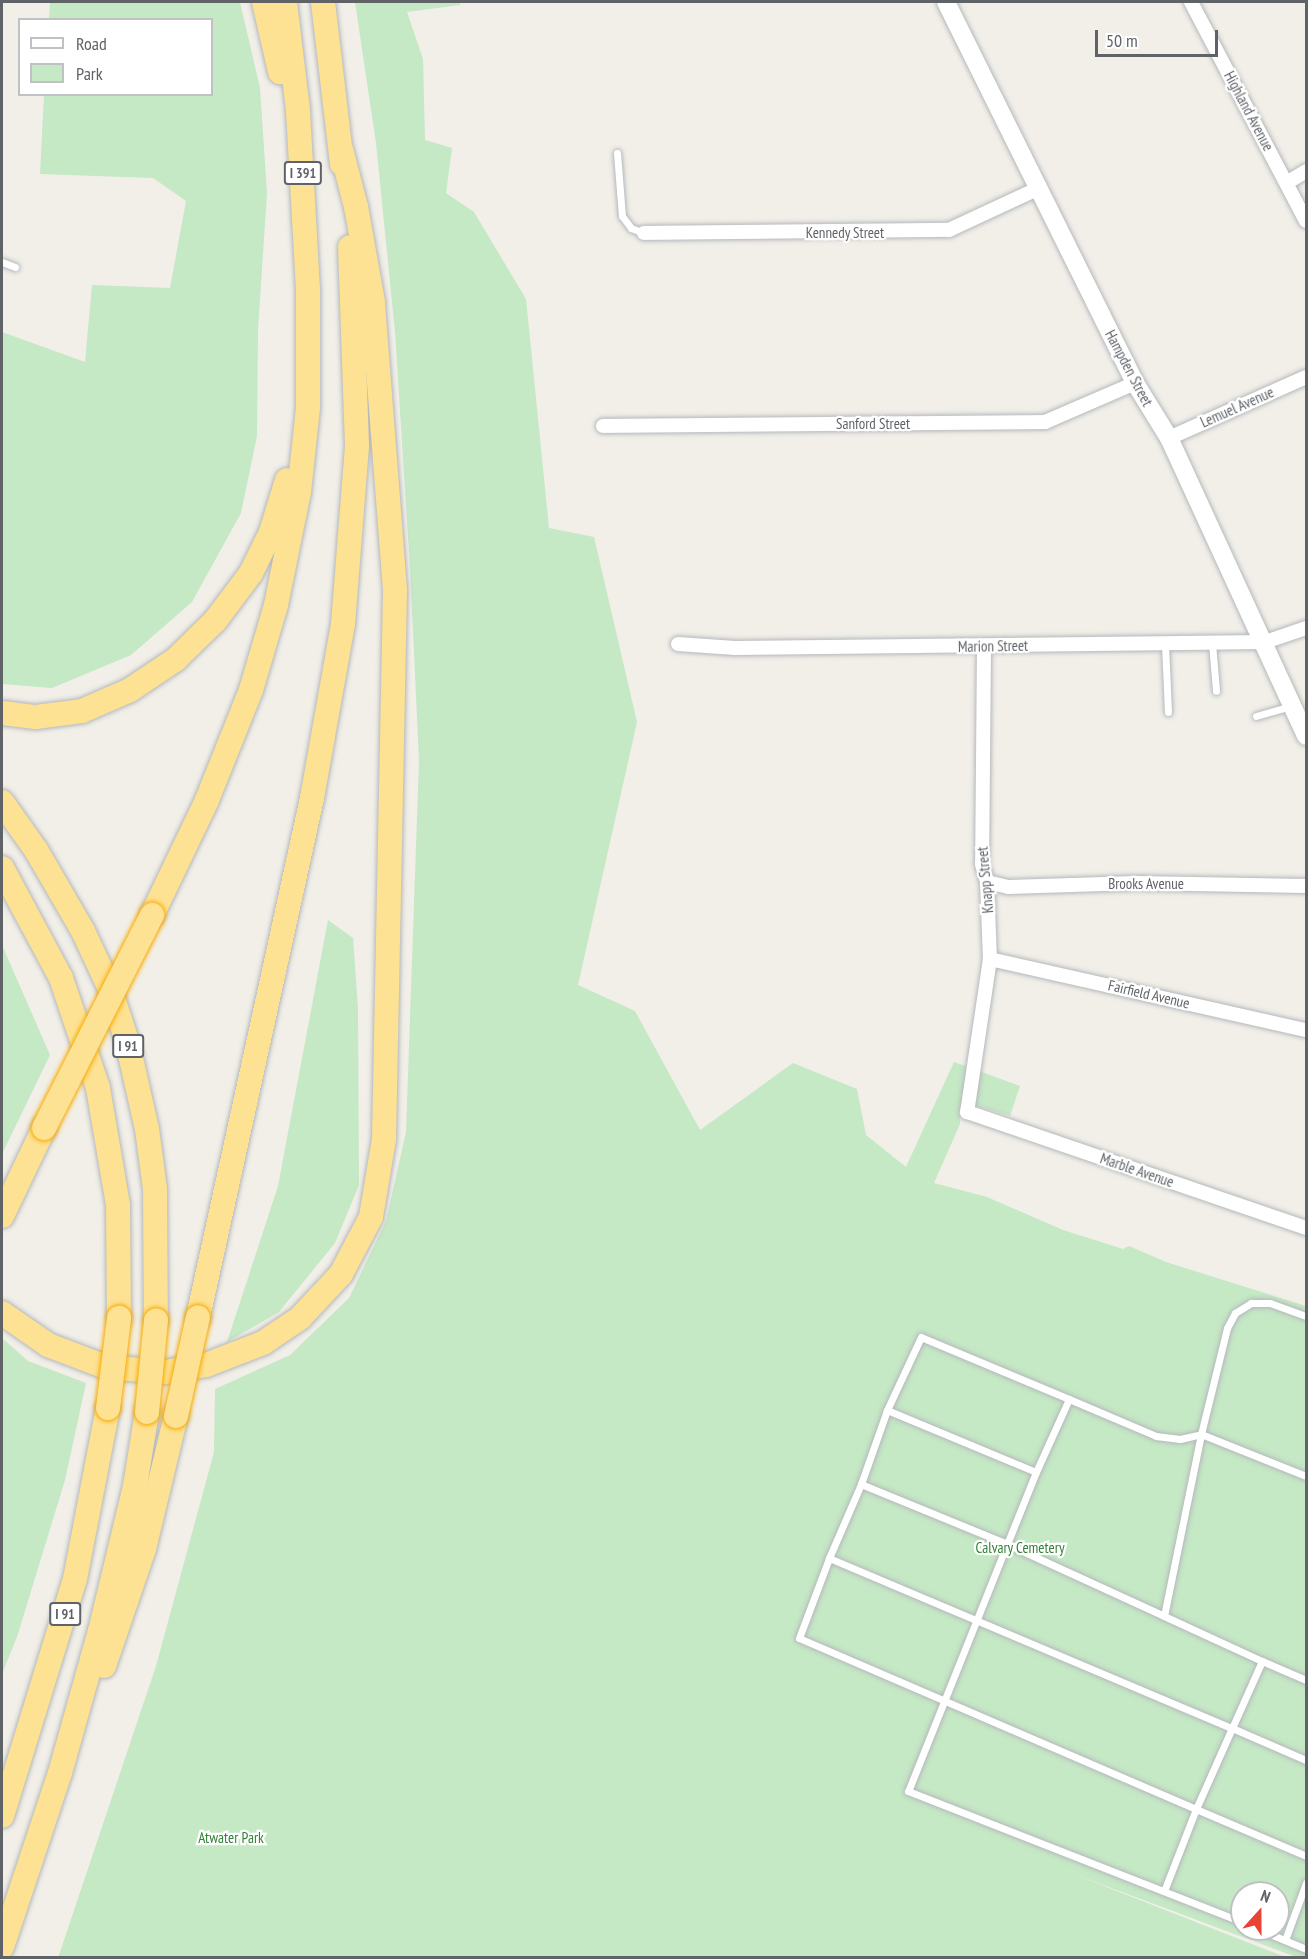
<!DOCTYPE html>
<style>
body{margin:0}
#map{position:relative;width:1308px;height:1959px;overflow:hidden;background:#f1efe8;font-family:"PT Sans Narrow",sans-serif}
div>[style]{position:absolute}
.green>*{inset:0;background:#c5e8c5}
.roads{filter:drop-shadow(0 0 2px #b5b8bc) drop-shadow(0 0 2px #b5b8bc)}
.lane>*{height:7px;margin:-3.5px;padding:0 3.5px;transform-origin:3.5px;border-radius:3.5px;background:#fff}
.street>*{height:14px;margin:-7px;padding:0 7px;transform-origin:7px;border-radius:7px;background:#fff}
.secondary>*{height:18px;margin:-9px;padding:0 9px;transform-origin:9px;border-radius:9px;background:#fff}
.highway>*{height:24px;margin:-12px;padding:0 12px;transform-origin:12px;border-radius:12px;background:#fde293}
.bridges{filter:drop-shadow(0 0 2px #f9ab00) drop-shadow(0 0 2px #f9ab00)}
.highway-bridge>*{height:24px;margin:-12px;padding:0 12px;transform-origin:12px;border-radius:12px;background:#fde293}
span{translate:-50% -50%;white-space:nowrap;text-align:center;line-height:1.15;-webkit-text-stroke:4.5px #fff;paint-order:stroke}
.shield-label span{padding:2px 4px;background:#fff;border:2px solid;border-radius:4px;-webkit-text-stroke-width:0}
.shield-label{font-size:14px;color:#5f6368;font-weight:700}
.street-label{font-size:15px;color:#5f6368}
.park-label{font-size:15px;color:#348238}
.frame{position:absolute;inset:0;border:3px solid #5f6368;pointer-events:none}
.legend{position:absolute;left:18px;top:18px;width:195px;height:78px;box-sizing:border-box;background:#fff;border:2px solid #bfc1c3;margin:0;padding:8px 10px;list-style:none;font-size:18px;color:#5f6368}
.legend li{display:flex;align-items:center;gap:12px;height:30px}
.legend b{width:30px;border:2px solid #bfc1c3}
.north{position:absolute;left:1230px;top:1881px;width:60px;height:60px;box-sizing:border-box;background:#fff;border:2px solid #bfc1c3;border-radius:50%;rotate:21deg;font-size:16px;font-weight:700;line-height:24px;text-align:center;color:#5f6368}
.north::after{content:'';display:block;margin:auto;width:21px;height:27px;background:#ea4335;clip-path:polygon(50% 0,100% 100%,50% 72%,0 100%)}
.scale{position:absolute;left:1095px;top:30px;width:123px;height:27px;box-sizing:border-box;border:3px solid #5f6368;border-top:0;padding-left:8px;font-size:18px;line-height:21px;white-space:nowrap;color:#5f6368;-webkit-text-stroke:4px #fff;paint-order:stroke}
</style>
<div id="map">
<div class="green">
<i style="clip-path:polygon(50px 2px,240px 2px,260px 88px,267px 193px,258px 329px,257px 436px,241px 513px,192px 602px,131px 655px,52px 688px,2px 684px,2px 332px,85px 362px,92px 285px,170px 288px,186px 201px,153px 178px,40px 174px,44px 95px,212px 94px,212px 20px,49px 19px)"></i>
<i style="clip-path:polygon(evenodd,355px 2px,460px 2px,460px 5px,407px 12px,423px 59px,425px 140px,452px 148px,446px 193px,474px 212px,526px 299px,549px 528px,594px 537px,637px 722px,578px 985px,635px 1011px,700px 1130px,793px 1063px,857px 1089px,866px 1135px,906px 1167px,954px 1062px,1020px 1086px,1010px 1116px,961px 1101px,960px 1124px,934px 1183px,987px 1197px,1063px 1230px,1123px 1249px,1129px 1246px,1166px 1262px,1306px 1306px,1306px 1957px,1296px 1957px,1071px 1873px,1285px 1957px,58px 1958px,156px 1666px,214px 1452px,215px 1389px,290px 1355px,349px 1298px,386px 1221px,406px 1132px,419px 760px,410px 568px,395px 332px,376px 143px,355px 2px,1242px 1893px,1278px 1893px,1278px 1929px,1242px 1929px,1242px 1893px)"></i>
<i style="clip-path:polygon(328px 920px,353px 938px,358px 1008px,359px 1185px,335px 1243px,279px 1312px,227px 1342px,278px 1186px)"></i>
<i style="clip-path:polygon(2px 945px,50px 1055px,2px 1154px)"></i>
<i style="clip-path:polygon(2px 1338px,28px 1361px,86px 1383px,65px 1480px,17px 1637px,2px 1674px)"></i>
</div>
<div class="roads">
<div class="lane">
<i style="left:617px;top:153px;width:63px;rotate:85.5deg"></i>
<i style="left:622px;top:216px;width:15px;rotate:53deg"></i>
<i style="left:631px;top:228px;width:14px;rotate:21deg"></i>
<i style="left:2px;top:262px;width:14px;rotate:21deg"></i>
<i style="left:1212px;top:643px;width:48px;rotate:85.2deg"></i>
<i style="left:1165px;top:644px;width:68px;rotate:87.5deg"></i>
<i style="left:1256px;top:716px;width:35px;rotate:-16deg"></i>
<i style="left:1069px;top:1399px;width:95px;rotate:23deg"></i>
<i style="left:1156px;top:1436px;width:24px;rotate:7deg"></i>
<i style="left:1180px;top:1439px;width:22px;rotate:-13deg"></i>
<i style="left:1201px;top:1434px;width:113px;rotate:21.8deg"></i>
<i style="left:1036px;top:1472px;width:78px;rotate:111.9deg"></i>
<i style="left:1007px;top:1544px;width:173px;rotate:24.6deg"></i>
<i style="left:1164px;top:1616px;width:186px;rotate:-78.5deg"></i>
<i style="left:1201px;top:1434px;width:109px;rotate:-76.2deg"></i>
<i style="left:1227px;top:1328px;width:17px;rotate:-62deg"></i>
<i style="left:1235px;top:1313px;width:19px;rotate:-32deg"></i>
<i style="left:1251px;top:1303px;width:19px"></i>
<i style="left:1270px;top:1303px;width:38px;rotate:20deg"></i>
<i style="left:861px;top:1484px;width:78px;rotate:-70.6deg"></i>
<i style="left:887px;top:1410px;width:161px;rotate:22.6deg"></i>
<i style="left:1036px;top:1472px;width:80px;rotate:-65.7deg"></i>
<i style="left:1069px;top:1399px;width:160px;rotate:-157.3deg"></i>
<i style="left:921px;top:1337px;width:81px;rotate:115deg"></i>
<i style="left:829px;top:1558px;width:437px;rotate:22.9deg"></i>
<i style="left:1232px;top:1728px;width:89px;rotate:114deg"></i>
<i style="left:1196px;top:1809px;width:432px;rotate:-156.7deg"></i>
<i style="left:799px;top:1638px;width:85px;rotate:-69.4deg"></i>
<i style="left:829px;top:1558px;width:81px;rotate:-66.6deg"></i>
<i style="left:861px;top:1484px;width:158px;rotate:22.3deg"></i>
<i style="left:1007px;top:1544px;width:266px;rotate:111.8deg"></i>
<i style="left:908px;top:1791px;width:359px;rotate:21.4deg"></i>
<i style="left:1164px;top:1616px;width:108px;rotate:24.7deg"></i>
<i style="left:1262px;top:1661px;width:73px;rotate:114.1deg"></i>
<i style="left:1232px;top:1728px;width:81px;rotate:23.4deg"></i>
<i style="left:1262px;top:1661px;width:48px;rotate:23.4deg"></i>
<i style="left:1164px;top:1891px;width:88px;rotate:-68.7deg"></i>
<i style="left:1196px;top:1809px;width:120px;rotate:23.1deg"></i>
<i style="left:1258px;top:1929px;width:52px;rotate:22.6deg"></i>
<i style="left:1285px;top:1940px;width:61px;rotate:-69.8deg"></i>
</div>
<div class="street">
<i style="left:1191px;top:2px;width:247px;rotate:62.3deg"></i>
<i style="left:1288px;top:182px;width:21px;rotate:-31deg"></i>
<i style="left:644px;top:233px;width:305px;rotate:-0.6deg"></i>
<i style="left:949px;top:230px;width:97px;rotate:-25deg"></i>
<i style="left:603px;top:426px;width:442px;rotate:-0.5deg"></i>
<i style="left:1045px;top:422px;width:98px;rotate:-23.4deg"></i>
<i style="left:1169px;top:438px;width:150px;rotate:-24deg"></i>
<i style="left:678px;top:644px;width:57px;rotate:4deg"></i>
<i style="left:735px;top:648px;width:530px;rotate:-0.65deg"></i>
<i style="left:1265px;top:642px;width:43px;rotate:-18.9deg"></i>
<i style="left:984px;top:646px;width:218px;rotate:90.5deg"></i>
<i style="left:982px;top:864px;width:19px;rotate:74deg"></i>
<i style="left:987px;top:882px;width:77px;rotate:87.8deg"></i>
<i style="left:990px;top:959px;width:155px;rotate:98.5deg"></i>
<i style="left:967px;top:1112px;width:358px;rotate:18.9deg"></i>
<i style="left:987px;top:882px;width:22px;rotate:13deg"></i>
<i style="left:1008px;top:887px;width:128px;rotate:-1.8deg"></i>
<i style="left:1136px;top:883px;width:170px;rotate:1deg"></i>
<i style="left:990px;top:959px;width:324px;rotate:12.7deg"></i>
</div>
<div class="secondary">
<i style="left:946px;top:2px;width:425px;rotate:63.6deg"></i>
<i style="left:1135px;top:383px;width:65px;rotate:58.3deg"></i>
<i style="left:1169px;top:438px;width:328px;rotate:65.3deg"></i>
</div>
<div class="highway">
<i style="left:264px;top:2px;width:72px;rotate:77.1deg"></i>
<i style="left:323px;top:2px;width:163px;rotate:83.3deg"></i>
<i style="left:2px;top:713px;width:34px;rotate:7deg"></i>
<i style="left:36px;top:717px;width:46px;rotate:-7.4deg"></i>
<i style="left:82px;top:711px;width:52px;rotate:-23.6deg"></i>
<i style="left:130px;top:690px;width:54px;rotate:-33.7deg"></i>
<i style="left:175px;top:660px;width:56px;rotate:-44.3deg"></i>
<i style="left:215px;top:621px;width:60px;rotate:-53.1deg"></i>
<i style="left:251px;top:573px;width:46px;rotate:-64deg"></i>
<i style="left:271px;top:532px;width:54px;rotate:-72.9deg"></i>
<i style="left:2px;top:802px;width:59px;rotate:54.7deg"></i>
<i style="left:36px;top:850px;width:94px;rotate:59.9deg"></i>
<i style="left:83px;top:931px;width:64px;rotate:65deg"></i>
<i style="left:110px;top:989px;width:55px;rotate:71.9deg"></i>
<i style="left:127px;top:1041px;width:90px;rotate:77.2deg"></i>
<i style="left:147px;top:1129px;width:61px;rotate:82.4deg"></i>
<i style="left:155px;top:1189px;width:131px;rotate:89.6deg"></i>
<i style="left:2px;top:868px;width:125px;rotate:61.8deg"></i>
<i style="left:61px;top:978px;width:116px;rotate:71.4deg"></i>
<i style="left:98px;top:1088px;width:119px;rotate:80.3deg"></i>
<i style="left:118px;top:1205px;width:113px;rotate:89.5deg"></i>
<i style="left:152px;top:915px;width:127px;rotate:-64.4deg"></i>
<i style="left:207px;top:800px;width:118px;rotate:-68.2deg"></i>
<i style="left:251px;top:690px;width:89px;rotate:-73.6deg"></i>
<i style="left:276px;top:605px;width:115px;rotate:-78.5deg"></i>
<i style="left:299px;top:492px;width:84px;rotate:-83.9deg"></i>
<i style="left:308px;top:408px;width:118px;rotate:-90deg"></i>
<i style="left:308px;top:290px;width:180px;rotate:-93.2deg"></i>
<i style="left:298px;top:110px;width:109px;rotate:-96.9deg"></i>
<i style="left:2px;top:1216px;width:98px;rotate:-64.5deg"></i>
<i style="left:2px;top:1313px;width:56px;rotate:34.8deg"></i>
<i style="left:48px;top:1345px;width:62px;rotate:20.8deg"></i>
<i style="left:106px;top:1367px;width:59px;rotate:4.8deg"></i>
<i style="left:165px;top:1372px;width:42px;rotate:-9.7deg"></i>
<i style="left:206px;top:1365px;width:61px;rotate:-21.1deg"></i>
<i style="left:263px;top:1343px;width:45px;rotate:-34deg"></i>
<i style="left:300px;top:1318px;width:60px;rotate:-47deg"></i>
<i style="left:341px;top:1274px;width:64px;rotate:-62.2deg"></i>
<i style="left:371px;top:1217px;width:79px;rotate:-80.5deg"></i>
<i style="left:384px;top:1139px;width:549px;rotate:-88.85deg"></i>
<i style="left:395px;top:590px;width:289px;rotate:-94.4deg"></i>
<i style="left:373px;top:302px;width:97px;rotate:-100.1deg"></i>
<i style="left:356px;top:207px;width:60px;rotate:-104.5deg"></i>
<i style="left:198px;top:1317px;width:531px;rotate:-77.61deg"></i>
<i style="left:312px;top:798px;width:177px;rotate:-79.9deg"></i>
<i style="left:343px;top:624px;width:179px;rotate:-85.5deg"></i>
<i style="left:357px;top:446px;width:199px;rotate:-92deg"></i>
<i style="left:104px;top:1666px;width:124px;rotate:-71.1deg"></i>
<i style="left:144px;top:1549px;width:137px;rotate:-76.5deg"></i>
<i style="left:2px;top:1816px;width:248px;rotate:-72.9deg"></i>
<i style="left:75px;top:1579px;width:174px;rotate:-79.1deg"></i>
<i style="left:2px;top:1947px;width:183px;rotate:-71.6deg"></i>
<i style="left:60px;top:1773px;width:148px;rotate:-74.3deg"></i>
<i style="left:100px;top:1631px;width:149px;rotate:-76.4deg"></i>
<i style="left:135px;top:1486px;width:75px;rotate:-80.8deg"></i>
</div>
</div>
<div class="bridges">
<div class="highway-bridge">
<i style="left:44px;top:1128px;width:239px;rotate:-63.1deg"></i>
<i style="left:108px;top:1408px;width:91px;rotate:-83deg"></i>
<i style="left:147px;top:1412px;width:92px;rotate:-84.4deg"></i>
<i style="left:176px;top:1416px;width:101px;rotate:-77.5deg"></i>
</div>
</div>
<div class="shield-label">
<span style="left:303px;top:173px">I 391</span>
<span style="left:128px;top:1046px">I 91</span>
<span style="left:65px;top:1614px">I 91</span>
</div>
<div class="street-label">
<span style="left:1249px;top:111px;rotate:62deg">Highland Avenue</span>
<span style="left:845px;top:233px">Kennedy Street</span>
<span style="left:1129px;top:368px;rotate:62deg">Hampden Street</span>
<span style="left:1237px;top:407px;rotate:-24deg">Lemuel Avenue</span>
<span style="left:873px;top:424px">Sanford Street</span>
<span style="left:993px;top:646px;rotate:-1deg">Marion Street</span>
<span style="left:985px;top:880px;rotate:-95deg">Knapp Street</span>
<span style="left:1146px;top:884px">Brooks Avenue</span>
<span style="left:1149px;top:994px;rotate:13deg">Fairfield Avenue</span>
<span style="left:1137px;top:1170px;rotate:19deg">Marble Avenue</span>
</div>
<div class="park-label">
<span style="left:1020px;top:1548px">Calvary Cemetery</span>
<span style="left:231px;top:1838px">Atwater Park</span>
</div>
<div class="frame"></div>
<ul class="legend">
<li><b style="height:8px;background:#fff"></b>Road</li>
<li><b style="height:16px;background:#c5e8c5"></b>Park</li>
</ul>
<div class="north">N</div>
<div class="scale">50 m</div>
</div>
